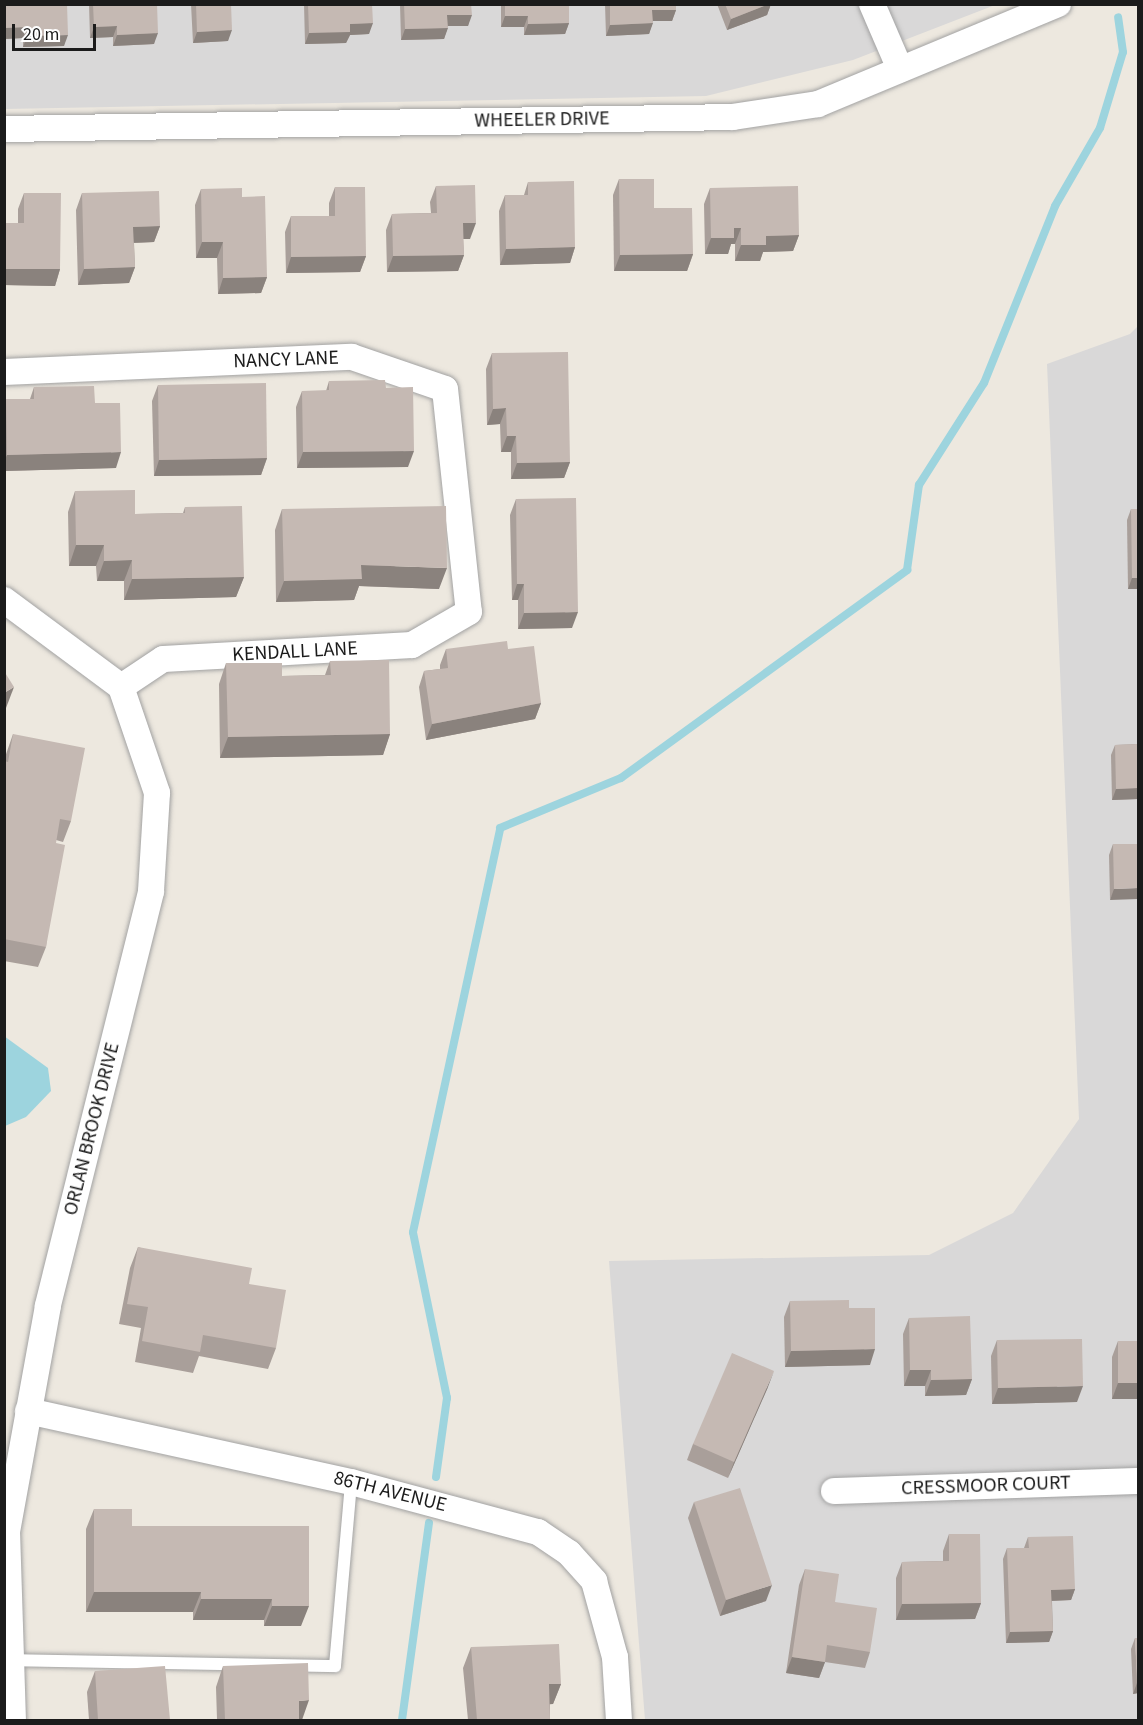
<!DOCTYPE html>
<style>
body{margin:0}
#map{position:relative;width:1143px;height:1725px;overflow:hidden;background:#ede8df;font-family:"Source Sans 3",sans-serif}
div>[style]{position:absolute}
.residential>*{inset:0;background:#d9d8d8}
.water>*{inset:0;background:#9dd4de}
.stream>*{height:8px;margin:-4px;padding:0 4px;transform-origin:4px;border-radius:4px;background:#9dd4de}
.roads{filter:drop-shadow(0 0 2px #a2a2a2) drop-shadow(0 0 2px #a2a2a2)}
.service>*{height:12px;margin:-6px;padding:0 6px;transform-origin:6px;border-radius:6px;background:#fff}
.minor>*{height:26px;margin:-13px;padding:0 13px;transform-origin:13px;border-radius:13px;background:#fff}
.wall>*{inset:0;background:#a99f9a}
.shaded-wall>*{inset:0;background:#8a827d}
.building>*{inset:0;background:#c5b9b3}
span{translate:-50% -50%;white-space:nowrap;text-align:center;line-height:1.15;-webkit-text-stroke:4.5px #fff;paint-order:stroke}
.street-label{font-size:20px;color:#1b1b1b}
.frame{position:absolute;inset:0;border:6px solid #1b1b1b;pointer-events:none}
.scale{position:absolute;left:12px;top:24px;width:84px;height:27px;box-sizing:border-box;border:3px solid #1b1b1b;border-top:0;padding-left:8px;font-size:18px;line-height:21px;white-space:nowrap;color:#1b1b1b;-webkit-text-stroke:4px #fff;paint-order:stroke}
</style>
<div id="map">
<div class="residential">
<i style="clip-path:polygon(4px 5px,995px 5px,853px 60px,706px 96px,5px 109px)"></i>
<i style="clip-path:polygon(1138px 326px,1138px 1720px,645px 1720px,609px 1261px,929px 1255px,1013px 1213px,1079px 1119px,1047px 364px,1130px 334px)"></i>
</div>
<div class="water">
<i style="clip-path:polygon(4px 1036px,48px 1068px,51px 1091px,26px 1117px,5px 1126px)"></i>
</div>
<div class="stream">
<i style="left:436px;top:1477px;width:80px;rotate:-82.1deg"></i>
<i style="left:447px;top:1398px;width:169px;rotate:-101.6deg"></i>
<i style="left:413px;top:1232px;width:413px;rotate:-77.8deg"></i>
<i style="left:500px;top:828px;width:131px;rotate:-22.5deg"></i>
<i style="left:621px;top:778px;width:354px;rotate:-36deg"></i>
<i style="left:907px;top:570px;width:86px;rotate:-82deg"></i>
<i style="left:919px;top:485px;width:121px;rotate:-57.5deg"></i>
<i style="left:984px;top:383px;width:191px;rotate:-68.1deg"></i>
<i style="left:1055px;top:206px;width:90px;rotate:-60deg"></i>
<i style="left:1100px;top:128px;width:79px;rotate:-73.2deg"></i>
<i style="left:1123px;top:52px;width:35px;rotate:-98deg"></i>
<i style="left:402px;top:1720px;width:199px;rotate:-82.2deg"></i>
</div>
<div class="roads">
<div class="service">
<i style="left:10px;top:1660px;width:325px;rotate:1.1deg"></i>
<i style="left:335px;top:1666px;width:185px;rotate:-85deg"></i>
</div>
<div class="minor">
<i style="left:872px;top:4px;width:71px;rotate:66.7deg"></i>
<i style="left:4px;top:129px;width:729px;rotate:-0.94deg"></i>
<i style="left:733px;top:117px;width:86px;rotate:-8.7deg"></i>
<i style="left:818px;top:104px;width:260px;rotate:-22.6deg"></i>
<i style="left:4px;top:372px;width:348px;rotate:-2.5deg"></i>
<i style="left:352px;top:357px;width:98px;rotate:19deg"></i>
<i style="left:445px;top:389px;width:224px;rotate:83.9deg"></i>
<i style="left:469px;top:612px;width:66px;rotate:149.9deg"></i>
<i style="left:412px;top:645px;width:249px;rotate:176.8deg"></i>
<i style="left:163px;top:659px;width:50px;rotate:146.3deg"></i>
<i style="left:4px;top:600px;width:146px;rotate:36.6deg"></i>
<i style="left:121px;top:687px;width:112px;rotate:71.2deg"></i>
<i style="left:157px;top:793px;width:99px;rotate:93.5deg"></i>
<i style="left:151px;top:892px;width:427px;rotate:104deg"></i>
<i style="left:48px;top:1306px;width:229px;rotate:100.3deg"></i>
<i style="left:7px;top:1531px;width:189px;rotate:88.2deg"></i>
<i style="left:28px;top:1411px;width:331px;rotate:12.4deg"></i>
<i style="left:351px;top:1482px;width:194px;rotate:15deg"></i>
<i style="left:538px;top:1532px;width:37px;rotate:34deg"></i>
<i style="left:569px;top:1553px;width:38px;rotate:48deg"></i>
<i style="left:594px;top:1581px;width:79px;rotate:74.6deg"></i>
<i style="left:615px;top:1657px;width:63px;rotate:86.4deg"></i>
<i style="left:834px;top:1491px;width:304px;rotate:-1.9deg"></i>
</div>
</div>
<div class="wall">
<i style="clip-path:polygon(4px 4px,64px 46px,23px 47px,23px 38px,4px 39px)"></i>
<i style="clip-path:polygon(89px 4px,157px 4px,154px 44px,113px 46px,113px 37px,90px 38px)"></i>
<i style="clip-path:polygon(191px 4px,262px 4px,231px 5px,228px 41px,193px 43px)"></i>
<i style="clip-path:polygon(304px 4px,372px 4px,369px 34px,350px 35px,346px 43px,305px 44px)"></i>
<i style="clip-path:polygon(400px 4px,471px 4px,468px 26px,448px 26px,444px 39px,401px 40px)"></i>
<i style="clip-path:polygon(501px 4px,569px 4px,569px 23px,565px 34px,524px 35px,524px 27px,501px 27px)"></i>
<i style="clip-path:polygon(605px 4px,676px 4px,676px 10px,672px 21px,653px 21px,649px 34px,606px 36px)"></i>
<i style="clip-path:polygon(717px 4px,771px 4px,767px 15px,727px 30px)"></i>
<i style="clip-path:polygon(619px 179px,693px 254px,687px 271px,614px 271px,613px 195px)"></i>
<i style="clip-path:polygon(528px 182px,575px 247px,570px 263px,500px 265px,499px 211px,505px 195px,524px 195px)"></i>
<i style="clip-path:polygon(436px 186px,470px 239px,463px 239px,464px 255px,458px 271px,387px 272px,386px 230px,392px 214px,431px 213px,430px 202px)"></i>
<i style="clip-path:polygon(335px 187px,366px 256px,360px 272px,286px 273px,285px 232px,291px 216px,329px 216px,329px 203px)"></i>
<i style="clip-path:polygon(710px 188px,799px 235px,793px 251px,763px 252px,760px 261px,735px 261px,735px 244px,731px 244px,728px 254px,705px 254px,704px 204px)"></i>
<i style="clip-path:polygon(201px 189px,242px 197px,267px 277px,261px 293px,218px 294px,217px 258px,196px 258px,195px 205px)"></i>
<i style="clip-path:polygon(24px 193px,60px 269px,55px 286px,4px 285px,4px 223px,18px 223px,18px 209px)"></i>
<i style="clip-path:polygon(82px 193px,160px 226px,154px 242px,134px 243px,135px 267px,129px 283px,78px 285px,76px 210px)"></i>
<i style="clip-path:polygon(492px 353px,570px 462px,564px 478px,511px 479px,511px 452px,501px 452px,500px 424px,487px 425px,486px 369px)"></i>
<i style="clip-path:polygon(329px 381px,386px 388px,408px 467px,297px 468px,296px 407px,302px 391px,326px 391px)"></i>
<i style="clip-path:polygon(158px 385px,267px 458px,261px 475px,154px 476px,152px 401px)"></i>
<i style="clip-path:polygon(34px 387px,95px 403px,116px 468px,4px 471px,4px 403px,6px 399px,30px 399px)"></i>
<i style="clip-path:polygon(75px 491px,135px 514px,183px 513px,185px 507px,244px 577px,236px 597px,124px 600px,124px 581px,97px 581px,96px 566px,69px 566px,68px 512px)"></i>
<i style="clip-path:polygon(516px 499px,572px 628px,518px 629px,518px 600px,512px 600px,510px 515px)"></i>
<i style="clip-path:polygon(282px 509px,439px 589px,359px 586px,354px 600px,276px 602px,275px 530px)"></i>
<i style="clip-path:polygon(1131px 509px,1138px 509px,1138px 589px,1128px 589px,1127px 520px)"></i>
<i style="clip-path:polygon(446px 649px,508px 649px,541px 703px,535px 719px,426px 740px,419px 687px,424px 671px,440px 669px,440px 665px)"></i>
<i style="clip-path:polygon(330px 661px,390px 734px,383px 755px,220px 758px,219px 684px,226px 663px,282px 676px,325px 675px)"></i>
<i style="clip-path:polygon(13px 734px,71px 821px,63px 842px,56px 840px,46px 947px,38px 967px,4px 961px,4px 760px)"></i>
<i style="clip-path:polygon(1138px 744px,1138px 799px,1112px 800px,1111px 755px,1115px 745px)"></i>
<i style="clip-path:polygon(1113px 844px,1138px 844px,1110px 900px,1109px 855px)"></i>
<i style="clip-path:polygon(1138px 1141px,1138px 1175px,1137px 1143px)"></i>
<i style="clip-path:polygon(138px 1247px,249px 1284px,276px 1348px,268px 1369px,199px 1356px,193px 1373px,135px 1362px,141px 1328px,119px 1324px,130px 1268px)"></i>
<i style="clip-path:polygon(790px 1301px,849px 1308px,870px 1365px,785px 1367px,784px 1317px)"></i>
<i style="clip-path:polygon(909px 1318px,972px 1379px,966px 1395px,925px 1396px,925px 1386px,904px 1386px,903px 1334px)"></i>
<i style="clip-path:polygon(997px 1340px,1077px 1402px,992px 1404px,991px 1356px)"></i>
<i style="clip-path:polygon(1118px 1341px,1138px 1341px,1138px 1399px,1112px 1399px,1112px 1357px)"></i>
<i style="clip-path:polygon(768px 1387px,728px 1478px,687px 1460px,693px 1444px)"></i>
<i style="clip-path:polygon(694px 1502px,766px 1601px,720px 1616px,688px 1518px)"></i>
<i style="clip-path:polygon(94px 1509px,132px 1526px,309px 1526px,301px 1626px,264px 1626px,264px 1620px,193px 1620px,193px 1612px,86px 1612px,86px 1529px)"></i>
<i style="clip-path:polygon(949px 1534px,981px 1603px,975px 1619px,896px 1620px,896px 1578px,902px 1562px,943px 1561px,943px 1551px)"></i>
<i style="clip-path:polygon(1028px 1537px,1075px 1589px,1071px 1600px,1052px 1601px,1053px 1631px,1049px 1642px,1006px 1643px,1003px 1559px,1007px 1548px,1024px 1548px)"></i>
<i style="clip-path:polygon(805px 1569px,835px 1602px,870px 1652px,865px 1668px,825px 1662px,819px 1678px,786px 1673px,799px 1585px)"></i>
<i style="clip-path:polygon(1135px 1638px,1138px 1693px,1133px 1694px,1131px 1649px)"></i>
<i style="clip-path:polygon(471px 1647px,561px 1684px,553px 1704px,550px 1704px,550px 1720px,468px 1720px,463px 1668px)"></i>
<i style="clip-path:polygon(223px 1666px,302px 1720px,217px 1720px,216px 1687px)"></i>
<i style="clip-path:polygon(95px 1671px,170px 1720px,89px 1720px,87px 1692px)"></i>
</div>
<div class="shaded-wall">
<i style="clip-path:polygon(227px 4px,262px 5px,227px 5px)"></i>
<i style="clip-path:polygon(769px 4px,771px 4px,767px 15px,727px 30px,731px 19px)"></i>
<i style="clip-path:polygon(652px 10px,676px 10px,672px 21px,649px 21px)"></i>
<i style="clip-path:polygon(447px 15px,472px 15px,468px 26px,443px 26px)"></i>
<i style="clip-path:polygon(505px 16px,528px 16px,524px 27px,501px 27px)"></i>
<i style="clip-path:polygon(373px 23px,369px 34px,350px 35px,346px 43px,305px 44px,309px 33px,350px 24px)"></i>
<i style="clip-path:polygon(569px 23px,565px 34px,524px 35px,528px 24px)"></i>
<i style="clip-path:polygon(653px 23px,649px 34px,606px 36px,610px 25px)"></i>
<i style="clip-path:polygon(117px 26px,113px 37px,90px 38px,94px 27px)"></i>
<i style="clip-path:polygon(27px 27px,23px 38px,4px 39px,4px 28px)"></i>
<i style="clip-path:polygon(448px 28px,444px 39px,401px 40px,405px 29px)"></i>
<i style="clip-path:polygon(232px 30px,228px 41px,193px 43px,197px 32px)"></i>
<i style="clip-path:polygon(158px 33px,154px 44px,113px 46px,117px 35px)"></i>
<i style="clip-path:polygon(68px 35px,64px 46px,23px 47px,27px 36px)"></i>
<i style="clip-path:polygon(463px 223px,476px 223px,470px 239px,457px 239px)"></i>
<i style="clip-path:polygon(160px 226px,154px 242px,128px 243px,133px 227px)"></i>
<i style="clip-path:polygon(734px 228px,741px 228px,735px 244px,731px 244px,728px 254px,705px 254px,711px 238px)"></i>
<i style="clip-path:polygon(799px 235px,793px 251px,763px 252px,760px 261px,735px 261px,741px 245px,766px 236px)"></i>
<i style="clip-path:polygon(202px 242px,223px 242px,217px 258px,196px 258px)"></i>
<i style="clip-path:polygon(575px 247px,570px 263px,500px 265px,506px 249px)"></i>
<i style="clip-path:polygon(693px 254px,687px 271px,614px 271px,620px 255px)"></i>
<i style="clip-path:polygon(464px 255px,458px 271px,387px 272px,393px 256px)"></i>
<i style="clip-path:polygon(366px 256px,360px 272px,286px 273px,291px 257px)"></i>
<i style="clip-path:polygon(135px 267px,129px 283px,78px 285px,84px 269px)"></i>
<i style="clip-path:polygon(4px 269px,60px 269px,55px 286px,4px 285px)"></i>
<i style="clip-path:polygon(267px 277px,261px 293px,218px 294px,223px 278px)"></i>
<i style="clip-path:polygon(506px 408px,500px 424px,487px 425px,493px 409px)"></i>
<i style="clip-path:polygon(507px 436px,516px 436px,511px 452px,501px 452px)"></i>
<i style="clip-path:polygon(414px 451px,408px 467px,297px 468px,303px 452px)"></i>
<i style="clip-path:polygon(121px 452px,116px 468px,4px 471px,4px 461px,7px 455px)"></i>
<i style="clip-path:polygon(267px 458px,261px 475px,154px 476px,159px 460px)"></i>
<i style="clip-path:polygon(570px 462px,564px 478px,511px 479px,517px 463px)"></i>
<i style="clip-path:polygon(76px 545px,104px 545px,96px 566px,69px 566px)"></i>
<i style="clip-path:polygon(132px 560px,124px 581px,97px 581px,104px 561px)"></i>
<i style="clip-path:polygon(361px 565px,447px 568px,439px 589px,359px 586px,354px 600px,276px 602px,284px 581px)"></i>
<i style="clip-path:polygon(244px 577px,236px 597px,124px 600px,132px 579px)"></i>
<i style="clip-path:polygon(1132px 578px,1138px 578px,1138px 589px,1128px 589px)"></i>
<i style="clip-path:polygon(517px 584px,524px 584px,518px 600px,512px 600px)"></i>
<i style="clip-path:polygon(578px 612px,572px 628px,518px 629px,524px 613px)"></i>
<i style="clip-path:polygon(14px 687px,6px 708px,4px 709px,4px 693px)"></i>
<i style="clip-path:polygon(541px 703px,535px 719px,426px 740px,432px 724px)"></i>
<i style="clip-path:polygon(390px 734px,383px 755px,220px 758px,228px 737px)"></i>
<i style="clip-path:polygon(1138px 788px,1138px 799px,1112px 800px,1116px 789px)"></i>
<i style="clip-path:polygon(1138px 888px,1138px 899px,1110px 900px,1114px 889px)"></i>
<i style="clip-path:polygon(875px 1349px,870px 1365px,785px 1367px,791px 1351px)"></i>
<i style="clip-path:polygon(910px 1370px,931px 1370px,925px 1386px,904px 1386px)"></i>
<i style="clip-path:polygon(774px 1371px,768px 1387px,728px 1478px,734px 1462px)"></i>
<i style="clip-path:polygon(972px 1379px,966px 1395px,925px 1396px,931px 1380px)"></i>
<i style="clip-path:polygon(1118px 1383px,1138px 1383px,1138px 1399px,1112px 1399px)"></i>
<i style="clip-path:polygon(1083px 1386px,1077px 1402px,992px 1404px,998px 1388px)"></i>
<i style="clip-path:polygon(772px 1585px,766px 1601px,720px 1616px,726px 1600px)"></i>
<i style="clip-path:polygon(1075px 1589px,1071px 1600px,1047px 1601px,1051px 1590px)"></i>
<i style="clip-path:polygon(94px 1592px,201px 1592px,193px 1612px,86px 1612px)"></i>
<i style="clip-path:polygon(201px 1599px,272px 1599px,264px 1620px,193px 1620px)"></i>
<i style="clip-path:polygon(981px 1603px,975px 1619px,896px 1620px,902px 1604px)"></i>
<i style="clip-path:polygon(272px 1606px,309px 1606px,301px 1626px,264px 1626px)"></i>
<i style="clip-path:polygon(1053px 1631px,1049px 1642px,1006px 1643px,1010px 1632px)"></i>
<i style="clip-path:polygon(792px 1657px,825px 1662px,819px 1678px,786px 1673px)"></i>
<i style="clip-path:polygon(1137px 1683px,1138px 1683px,1138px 1693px,1133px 1694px)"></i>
<i style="clip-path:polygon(549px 1684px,561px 1684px,553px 1704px,541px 1705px)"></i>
<i style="clip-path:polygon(309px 1700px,302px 1720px,292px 1720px,299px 1701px)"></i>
</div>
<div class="building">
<i style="clip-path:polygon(4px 4px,67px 4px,68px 35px,27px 36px,27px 27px,4px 28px)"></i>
<i style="clip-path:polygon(93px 4px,157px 4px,158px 33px,117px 35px,117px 26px,94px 27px)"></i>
<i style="clip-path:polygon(196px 4px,231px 4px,232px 30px,197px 32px)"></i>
<i style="clip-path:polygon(308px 4px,372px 4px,373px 23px,350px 24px,350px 32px,309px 33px)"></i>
<i style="clip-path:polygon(404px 4px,471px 4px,472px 15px,447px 15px,448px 28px,405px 29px)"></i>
<i style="clip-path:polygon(505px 4px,569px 4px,569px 23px,528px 24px,528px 16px,505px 16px)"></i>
<i style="clip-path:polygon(610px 4px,676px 4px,676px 10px,652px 10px,653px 23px,610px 25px)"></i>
<i style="clip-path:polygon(725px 4px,769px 4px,731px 19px)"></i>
<i style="clip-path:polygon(619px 179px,654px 179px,654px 208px,692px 208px,693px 254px,620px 255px)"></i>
<i style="clip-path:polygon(574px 181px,575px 247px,506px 249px,505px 195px,528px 195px,528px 182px)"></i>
<i style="clip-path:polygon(475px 185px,476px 223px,463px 223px,464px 255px,393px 256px,392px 214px,437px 213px,436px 186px)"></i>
<i style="clip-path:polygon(798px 186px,799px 235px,766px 236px,766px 245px,741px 245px,741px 228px,734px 228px,734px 238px,711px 238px,710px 188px)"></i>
<i style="clip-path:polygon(335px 187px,365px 187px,366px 256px,291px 257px,291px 216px,335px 216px)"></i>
<i style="clip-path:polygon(242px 188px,242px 197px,265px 196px,267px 277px,223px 278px,223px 242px,202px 242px,201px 189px)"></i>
<i style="clip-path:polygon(159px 191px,160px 226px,133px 227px,135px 267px,84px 269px,82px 193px)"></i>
<i style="clip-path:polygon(24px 193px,61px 193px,60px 269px,4px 269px,4px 223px,24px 223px)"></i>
<i style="clip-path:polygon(568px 352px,570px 462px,517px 463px,516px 436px,507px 436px,506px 408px,493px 409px,492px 353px)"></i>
<i style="clip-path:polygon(385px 380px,386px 388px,413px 387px,414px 451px,303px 452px,302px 391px,329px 390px,329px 381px)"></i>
<i style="clip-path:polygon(266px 383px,267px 458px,159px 460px,158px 385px)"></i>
<i style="clip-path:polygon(94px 386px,95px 403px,120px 403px,121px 452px,7px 455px,6px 399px,34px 399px,34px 387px)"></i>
<i style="clip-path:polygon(135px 490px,135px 514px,185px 513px,185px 507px,242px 506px,244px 577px,132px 579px,132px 560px,104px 561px,104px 545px,76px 545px,75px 491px)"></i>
<i style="clip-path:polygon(576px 498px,578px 612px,524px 613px,524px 584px,517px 584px,516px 499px)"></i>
<i style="clip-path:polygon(446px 506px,447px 568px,361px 565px,362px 579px,284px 581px,282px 509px)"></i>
<i style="clip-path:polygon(1131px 509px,1138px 509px,1138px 578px,1132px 578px)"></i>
<i style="clip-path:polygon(507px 641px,508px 649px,534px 646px,541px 703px,432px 724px,424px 671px,448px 668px,446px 649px)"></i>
<i style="clip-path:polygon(389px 660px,390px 734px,228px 737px,226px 663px,282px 663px,282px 676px,331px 675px,330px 661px)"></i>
<i style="clip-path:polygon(4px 671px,14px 687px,4px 693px)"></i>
<i style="clip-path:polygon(13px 734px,85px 748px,71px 821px,60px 819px,56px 843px,65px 845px,46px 947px,4px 939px,4px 761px,8px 762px)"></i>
<i style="clip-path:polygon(1138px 744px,1138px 788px,1116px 789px,1115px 745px)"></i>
<i style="clip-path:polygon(1113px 844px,1138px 844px,1138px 888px,1114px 889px)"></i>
<i style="clip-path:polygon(138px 1247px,252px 1268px,249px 1284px,286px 1290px,276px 1348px,203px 1335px,200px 1352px,142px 1341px,148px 1307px,127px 1304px)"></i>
<i style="clip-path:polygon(849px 1300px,849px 1308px,875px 1308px,875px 1349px,791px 1351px,790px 1301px)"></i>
<i style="clip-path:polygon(970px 1316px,972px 1379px,931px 1380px,931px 1370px,910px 1370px,909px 1318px)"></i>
<i style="clip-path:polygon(1082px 1339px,1083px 1386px,998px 1388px,997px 1340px)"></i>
<i style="clip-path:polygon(1118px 1341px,1138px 1341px,1138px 1383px,1118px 1383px)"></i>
<i style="clip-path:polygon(732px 1353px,774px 1371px,734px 1462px,693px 1444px)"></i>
<i style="clip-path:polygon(740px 1488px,772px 1585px,726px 1600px,694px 1502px)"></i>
<i style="clip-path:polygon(94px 1509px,132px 1509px,132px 1526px,309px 1526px,309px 1606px,272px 1606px,272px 1599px,201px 1599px,201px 1592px,94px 1592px)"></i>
<i style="clip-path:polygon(949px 1534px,980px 1534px,981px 1603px,902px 1604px,902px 1562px,949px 1561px)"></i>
<i style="clip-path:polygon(1073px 1536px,1075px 1589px,1051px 1590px,1053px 1631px,1010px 1632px,1007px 1548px,1029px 1548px,1028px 1537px)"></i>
<i style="clip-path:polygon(805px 1569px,839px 1574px,835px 1602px,877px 1608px,870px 1652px,827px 1645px,825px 1662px,792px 1657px)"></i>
<i style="clip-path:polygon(1135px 1638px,1138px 1638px,1138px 1683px,1137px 1683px)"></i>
<i style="clip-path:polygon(559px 1644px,561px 1684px,549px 1684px,550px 1720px,477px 1720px,471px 1647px)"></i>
<i style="clip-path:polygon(308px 1663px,309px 1700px,299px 1701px,299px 1720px,225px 1720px,223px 1666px)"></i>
<i style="clip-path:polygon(165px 1666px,170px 1720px,98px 1720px,95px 1671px)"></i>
</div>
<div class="street-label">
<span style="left:542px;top:120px;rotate:-1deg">WHEELER DRIVE</span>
<span style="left:286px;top:360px;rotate:-2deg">NANCY LANE</span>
<span style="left:295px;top:652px;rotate:-3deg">KENDALL LANE</span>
<span style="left:92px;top:1129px;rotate:-76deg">ORLAN BROOK DRIVE</span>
<span style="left:986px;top:1486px;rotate:-2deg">CRESSMOOR COURT</span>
<span style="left:390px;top:1492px;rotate:14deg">86TH AVENUE</span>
</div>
<div class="frame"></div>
<div class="scale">20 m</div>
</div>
